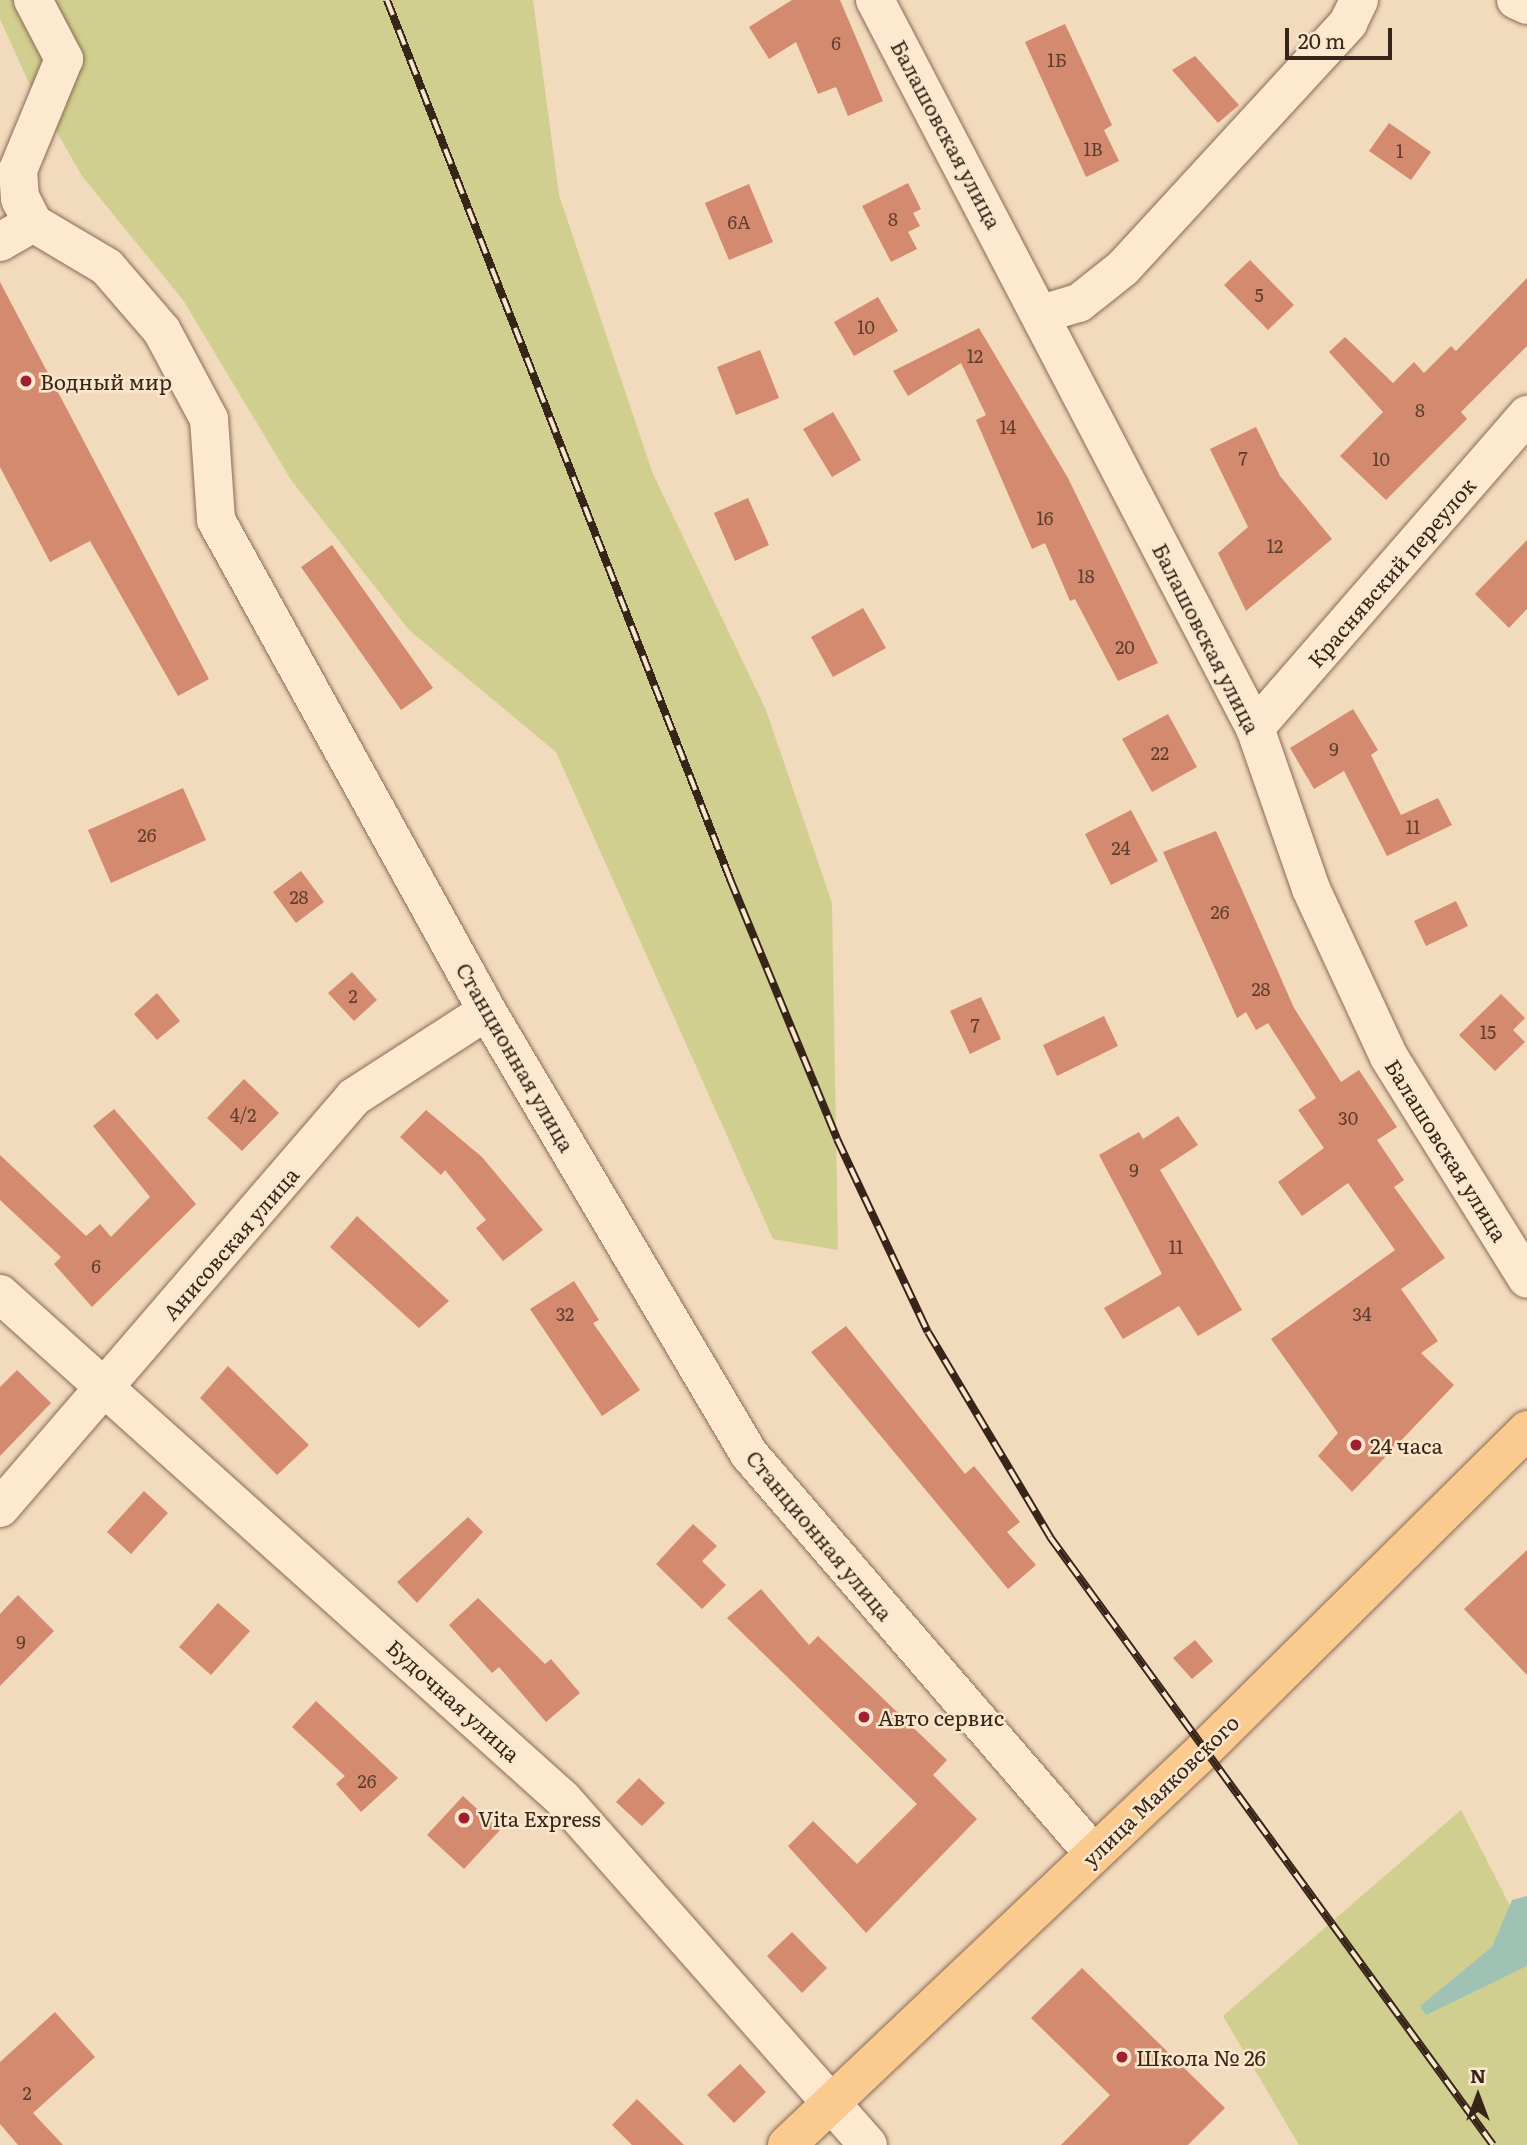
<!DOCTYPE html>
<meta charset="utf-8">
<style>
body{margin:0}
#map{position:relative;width:1527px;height:2145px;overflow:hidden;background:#f2dabc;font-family:Literata,serif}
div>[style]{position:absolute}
.green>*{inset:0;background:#d0cf8f}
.water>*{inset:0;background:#a0c2b4}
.building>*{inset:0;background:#d48a6e}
.roads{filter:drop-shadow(0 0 2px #8b6a54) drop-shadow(0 0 2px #8b6a54)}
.minor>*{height:38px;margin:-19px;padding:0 19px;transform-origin:19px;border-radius:19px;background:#fce9cf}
.major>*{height:38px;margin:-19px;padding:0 19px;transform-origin:19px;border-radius:19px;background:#faca8e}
.rail>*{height:8px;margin-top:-4px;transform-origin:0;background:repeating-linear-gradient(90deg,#f9e6cc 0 16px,#38251a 0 32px);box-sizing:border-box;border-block:2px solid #38251a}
.dots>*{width:19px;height:19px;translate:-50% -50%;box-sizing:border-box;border:4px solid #f9e6cc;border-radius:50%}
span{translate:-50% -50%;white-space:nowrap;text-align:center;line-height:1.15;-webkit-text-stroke:5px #f9e6cc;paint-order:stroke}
.number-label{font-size:18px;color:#5f3e2f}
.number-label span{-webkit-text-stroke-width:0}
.street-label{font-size:21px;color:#38251a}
.poi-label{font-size:21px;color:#38251a}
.left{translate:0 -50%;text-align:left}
.north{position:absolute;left:1443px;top:2061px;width:70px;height:70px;-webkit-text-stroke:5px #f9e6cc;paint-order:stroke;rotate:0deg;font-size:19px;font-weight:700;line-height:28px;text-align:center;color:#38251a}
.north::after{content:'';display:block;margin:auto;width:24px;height:32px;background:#38251a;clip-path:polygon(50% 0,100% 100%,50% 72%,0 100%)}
.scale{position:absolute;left:1285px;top:28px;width:107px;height:32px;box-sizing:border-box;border:4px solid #38251a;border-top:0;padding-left:9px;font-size:21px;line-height:24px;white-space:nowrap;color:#38251a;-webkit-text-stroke:5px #f9e6cc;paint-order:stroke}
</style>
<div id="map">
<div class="green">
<i style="clip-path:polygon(0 0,533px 0,559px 195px,653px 474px,766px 710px,832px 903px,838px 1250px,773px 1239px,556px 752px,409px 630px,291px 480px,183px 300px,82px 176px,30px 85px,0 19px)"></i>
<i style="clip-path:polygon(1461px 1810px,1527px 1939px,1527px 2145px,1299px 2145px,1223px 2016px)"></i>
</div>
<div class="water">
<i style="clip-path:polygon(1527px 1896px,1527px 1966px,1426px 2015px,1420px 2006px,1492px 1947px,1512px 1900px)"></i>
</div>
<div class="building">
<i style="clip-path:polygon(792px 0,840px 0,883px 101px,848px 116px,836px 87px,818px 94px,796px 42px,769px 59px,749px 27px)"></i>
<i style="clip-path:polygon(1065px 24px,1112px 125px,1104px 130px,1119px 161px,1086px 177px,1025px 42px)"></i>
<i style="clip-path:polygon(1195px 56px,1239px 105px,1218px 123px,1172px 70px)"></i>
<i style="clip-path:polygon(1389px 123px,1431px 152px,1411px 180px,1369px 151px)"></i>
<i style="clip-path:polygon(908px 183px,921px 209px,913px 213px,920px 226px,908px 232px,917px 249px,891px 262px,862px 206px)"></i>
<i style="clip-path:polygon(749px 184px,773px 242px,729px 260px,705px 203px)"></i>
<i style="clip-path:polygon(1250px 260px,1294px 305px,1268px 330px,1224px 285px)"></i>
<i style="clip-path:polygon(1527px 278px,1527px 346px,1461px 412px,1467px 419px,1386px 500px,1340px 456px,1383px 412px,1329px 352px,1345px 337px,1393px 383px,1414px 362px,1424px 373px,1451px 346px,1456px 351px)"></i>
<i style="clip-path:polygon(0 282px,209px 679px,178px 696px,90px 541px,50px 562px,0 467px)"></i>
<i style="clip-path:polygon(878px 297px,898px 331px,854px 356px,834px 322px)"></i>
<i style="clip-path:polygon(979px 328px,1068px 478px,1158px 663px,1118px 681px,1075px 599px,1070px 601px,1045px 543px,1032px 549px,976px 420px,986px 415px,961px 363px,908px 396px,893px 371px)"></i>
<i style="clip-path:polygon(760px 350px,779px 398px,736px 415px,717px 367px)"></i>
<i style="clip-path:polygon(833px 412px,861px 460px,832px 477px,803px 429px)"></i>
<i style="clip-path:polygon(1256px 427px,1280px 476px,1332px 539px,1246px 611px,1218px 553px,1248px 527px,1210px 449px)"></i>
<i style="clip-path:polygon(748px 498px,769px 545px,735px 561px,714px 513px)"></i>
<i style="clip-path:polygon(1527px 540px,1527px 609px,1509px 628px,1475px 594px)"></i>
<i style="clip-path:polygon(332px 545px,433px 688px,401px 710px,301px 567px)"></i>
<i style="clip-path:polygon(863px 608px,886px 648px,833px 677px,811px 637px)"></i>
<i style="clip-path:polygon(1353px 709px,1378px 750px,1371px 755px,1401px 815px,1438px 798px,1452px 825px,1387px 856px,1344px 771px,1314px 789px,1290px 748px)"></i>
<i style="clip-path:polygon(1168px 714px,1197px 767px,1152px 792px,1122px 739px)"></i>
<i style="clip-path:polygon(183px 788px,206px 840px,111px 883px,88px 830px)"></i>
<i style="clip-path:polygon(1131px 810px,1158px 861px,1111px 885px,1085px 834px)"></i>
<i style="clip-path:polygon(1216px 831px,1294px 1008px,1341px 1082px,1359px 1070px,1397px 1127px,1377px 1140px,1404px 1180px,1394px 1187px,1445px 1258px,1401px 1289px,1438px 1341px,1421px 1353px,1454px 1385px,1352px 1492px,1318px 1456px,1338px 1433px,1271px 1339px,1395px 1250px,1348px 1183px,1302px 1216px,1278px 1182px,1324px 1148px,1298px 1110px,1316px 1098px,1268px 1023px,1256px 1030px,1246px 1012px,1237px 1018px,1163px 852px)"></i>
<i style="clip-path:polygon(301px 871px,324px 902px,296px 923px,273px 892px)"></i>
<i style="clip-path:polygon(1456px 901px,1468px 926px,1426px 946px,1414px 921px)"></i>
<i style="clip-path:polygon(352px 972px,377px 1000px,354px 1021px,328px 993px)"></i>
<i style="clip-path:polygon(157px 993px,180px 1021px,157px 1040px,134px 1014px)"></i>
<i style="clip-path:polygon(1501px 994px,1525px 1018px,1513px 1030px,1525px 1042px,1495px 1071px,1459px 1035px)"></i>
<i style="clip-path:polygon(981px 997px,1001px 1039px,970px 1054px,950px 1011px)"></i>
<i style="clip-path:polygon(1104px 1016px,1118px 1046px,1057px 1076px,1043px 1045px)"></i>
<i style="clip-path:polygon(244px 1079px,279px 1113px,242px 1151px,207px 1118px)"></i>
<i style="clip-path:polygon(114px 1109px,196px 1204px,92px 1307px,54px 1264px,61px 1257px,0 1200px,0 1155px,86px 1236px,100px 1224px,111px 1237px,150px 1197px,93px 1126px)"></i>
<i style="clip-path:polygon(426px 1110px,482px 1157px,543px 1230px,503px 1261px,476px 1228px,486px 1220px,445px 1170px,441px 1175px,400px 1137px)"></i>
<i style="clip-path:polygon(1178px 1116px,1198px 1145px,1160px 1170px,1242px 1310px,1198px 1336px,1179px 1306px,1123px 1339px,1104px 1308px,1162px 1274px,1099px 1155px,1139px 1132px,1143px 1139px)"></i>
<i style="clip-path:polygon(357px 1216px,449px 1301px,419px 1328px,330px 1247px)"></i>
<i style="clip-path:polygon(574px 1281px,599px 1320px,593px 1323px,640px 1390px,602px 1416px,530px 1309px)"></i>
<i style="clip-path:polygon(846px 1326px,965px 1474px,974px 1466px,1020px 1522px,1007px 1532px,1036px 1565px,1008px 1589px,811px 1352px)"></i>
<i style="clip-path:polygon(228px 1366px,309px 1445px,277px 1475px,200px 1398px)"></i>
<i style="clip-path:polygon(17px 1370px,51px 1403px,0 1456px,0 1387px)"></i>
<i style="clip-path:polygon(144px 1491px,168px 1513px,131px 1554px,107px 1532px)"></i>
<i style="clip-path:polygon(468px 1517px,483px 1532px,417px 1603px,397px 1582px)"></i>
<i style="clip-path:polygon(693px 1524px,717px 1546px,702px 1561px,726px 1585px,702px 1609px,656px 1564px)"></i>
<i style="clip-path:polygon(1527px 1550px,1527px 1675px,1464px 1609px)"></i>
<i style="clip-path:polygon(761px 1589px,809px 1645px,818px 1636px,947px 1760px,933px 1775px,977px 1819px,866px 1933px,788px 1846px,813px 1821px,857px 1864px,917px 1804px,727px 1618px)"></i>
<i style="clip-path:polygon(18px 1595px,54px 1631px,0 1686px,0 1614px)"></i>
<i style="clip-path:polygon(478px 1598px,545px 1664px,551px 1659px,580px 1693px,546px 1722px,499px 1667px,492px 1673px,449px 1625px)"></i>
<i style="clip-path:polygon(218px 1603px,250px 1631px,211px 1675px,179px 1647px)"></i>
<i style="clip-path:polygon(1195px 1640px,1213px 1661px,1192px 1679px,1173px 1658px)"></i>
<i style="clip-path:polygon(316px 1701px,398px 1778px,361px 1812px,336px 1784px,345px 1776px,292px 1727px)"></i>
<i style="clip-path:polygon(639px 1778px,665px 1803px,642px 1826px,616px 1802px)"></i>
<i style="clip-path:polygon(463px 1796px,500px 1830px,464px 1869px,427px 1835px)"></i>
<i style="clip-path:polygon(792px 1932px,827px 1968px,802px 1993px,767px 1956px)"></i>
<i style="clip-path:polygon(1082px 1968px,1225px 2108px,1188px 2145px,1061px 2145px,1110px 2095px,1031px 2018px)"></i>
<i style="clip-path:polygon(55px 2012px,95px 2057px,33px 2113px,63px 2145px,18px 2145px,0 2124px,0 2062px)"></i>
<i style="clip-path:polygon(740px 2064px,766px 2092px,734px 2123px,707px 2095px)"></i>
<i style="clip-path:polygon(637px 2099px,684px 2145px,632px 2145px,612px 2125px)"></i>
</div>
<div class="roads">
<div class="minor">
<i style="left:33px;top:0;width:67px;rotate:62.3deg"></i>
<i style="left:64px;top:59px;width:120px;rotate:112.5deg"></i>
<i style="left:18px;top:170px;width:27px;rotate:86deg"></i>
<i style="left:20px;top:197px;width:29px;rotate:63deg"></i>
<i style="left:33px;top:223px;width:86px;rotate:30.7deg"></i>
<i style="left:107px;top:267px;width:84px;rotate:49.3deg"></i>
<i style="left:162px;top:331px;width:100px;rotate:61.9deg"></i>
<i style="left:209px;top:419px;width:101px;rotate:86deg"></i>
<i style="left:216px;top:520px;width:561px;rotate:61.1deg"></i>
<i style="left:487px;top:1011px;width:515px;rotate:59.4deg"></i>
<i style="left:749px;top:1454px;width:527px;rotate:49.23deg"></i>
<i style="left:875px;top:0;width:821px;rotate:62.44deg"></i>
<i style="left:1255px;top:728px;width:170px;rotate:70.8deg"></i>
<i style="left:1311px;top:889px;width:185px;rotate:65.1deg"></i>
<i style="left:1389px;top:1057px;width:261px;rotate:58.1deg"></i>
<i style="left:1516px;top:0;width:12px;rotate:24deg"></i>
<i style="left:0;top:242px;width:38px;rotate:-30deg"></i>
<i style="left:33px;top:223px;width:26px;rotate:-119deg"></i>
<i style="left:1042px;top:314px;width:39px;rotate:-17deg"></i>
<i style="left:1079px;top:303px;width:56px;rotate:-38.5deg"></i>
<i style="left:1123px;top:268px;width:333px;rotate:-47.4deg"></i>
<i style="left:1348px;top:23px;width:25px;rotate:-64deg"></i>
<i style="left:1255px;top:728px;width:415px;rotate:-49deg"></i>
<i style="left:0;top:1294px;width:756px;rotate:41.89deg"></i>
<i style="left:563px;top:1799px;width:461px;rotate:48.6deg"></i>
<i style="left:0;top:1508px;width:542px;rotate:-49.26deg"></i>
<i style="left:354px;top:1097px;width:158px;rotate:-32.9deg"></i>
</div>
<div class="major">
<i style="left:787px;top:2145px;width:574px;rotate:-43.45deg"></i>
<i style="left:1204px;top:1750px;width:455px;rotate:-44.7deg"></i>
</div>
</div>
<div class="rail">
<i style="left:387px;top:0;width:944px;rotate:68.68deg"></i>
<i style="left:730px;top:879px;width:281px;rotate:67.6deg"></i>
<i style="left:837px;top:1139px;width:213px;rotate:64.8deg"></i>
<i style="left:928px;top:1332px;width:239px;rotate:59.2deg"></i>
<i style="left:1050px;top:1537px;width:752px;rotate:53.92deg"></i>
</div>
<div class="dots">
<i style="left:26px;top:381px;background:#9f1e30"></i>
<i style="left:1356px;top:1445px;background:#9f1e30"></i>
<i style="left:864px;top:1717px;background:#9f1e30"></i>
<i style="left:464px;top:1818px;background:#9f1e30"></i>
<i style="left:1122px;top:2057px;background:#9f1e30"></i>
</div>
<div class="number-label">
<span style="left:836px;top:43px">6</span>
<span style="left:1057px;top:60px">1Б</span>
<span style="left:1093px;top:149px">1В</span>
<span style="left:1400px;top:151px">1</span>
<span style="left:893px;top:219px">8</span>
<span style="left:739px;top:222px">6А</span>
<span style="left:1259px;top:295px">5</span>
<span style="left:866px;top:327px">10</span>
<span style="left:975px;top:356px">12</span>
<span style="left:1420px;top:410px">8</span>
<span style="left:1008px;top:427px">14</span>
<span style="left:1243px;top:458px">7</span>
<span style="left:1381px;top:459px">10</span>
<span style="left:1045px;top:518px">16</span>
<span style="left:1275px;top:546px">12</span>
<span style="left:1086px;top:576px">18</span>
<span style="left:1125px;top:647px">20</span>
<span style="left:1334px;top:749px">9</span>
<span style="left:1160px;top:753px">22</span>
<span style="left:1413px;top:827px">11</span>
<span style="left:147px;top:835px">26</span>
<span style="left:1121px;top:848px">24</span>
<span style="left:299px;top:897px">28</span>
<span style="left:1220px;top:912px">26</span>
<span style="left:1261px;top:989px">28</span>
<span style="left:353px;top:996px">2</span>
<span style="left:975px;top:1025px">7</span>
<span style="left:1488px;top:1032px">15</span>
<span style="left:243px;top:1115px">4/2</span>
<span style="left:1348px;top:1118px">30</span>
<span style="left:1134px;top:1170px">9</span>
<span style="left:1176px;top:1247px">11</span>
<span style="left:96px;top:1266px">6</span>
<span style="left:565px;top:1314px">32</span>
<span style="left:1362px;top:1314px">34</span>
<span style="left:21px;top:1642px">9</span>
<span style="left:367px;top:1781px">26</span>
<span style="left:27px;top:2093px">2</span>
</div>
<div class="street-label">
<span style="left:947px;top:134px;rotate:62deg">Балашовская улица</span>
<span style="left:1391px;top:572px;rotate:-49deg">Краснявский переулок</span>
<span style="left:1207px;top:638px;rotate:63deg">Балашовская улица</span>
<span style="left:516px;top:1057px;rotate:60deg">Станционная улица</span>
<span style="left:1447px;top:1150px;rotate:58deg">Балашовская улица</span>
<span style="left:230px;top:1243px;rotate:-49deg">Анисовская улица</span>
<span style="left:820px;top:1535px;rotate:50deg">Станционная улица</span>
<span style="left:454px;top:1700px;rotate:42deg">Будочная улица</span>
<span style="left:1160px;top:1790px;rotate:-44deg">улица Маяковского</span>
</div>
<div class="poi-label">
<span class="left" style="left:40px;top:381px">Водный мир</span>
<span class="left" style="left:1370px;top:1445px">24 часа</span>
<span class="left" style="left:878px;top:1717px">Авто сервис</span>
<span class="left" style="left:478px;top:1818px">Vita Express</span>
<span class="left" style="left:1136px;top:2057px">Школа № 26</span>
</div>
<div class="north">N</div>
<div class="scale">20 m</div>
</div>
